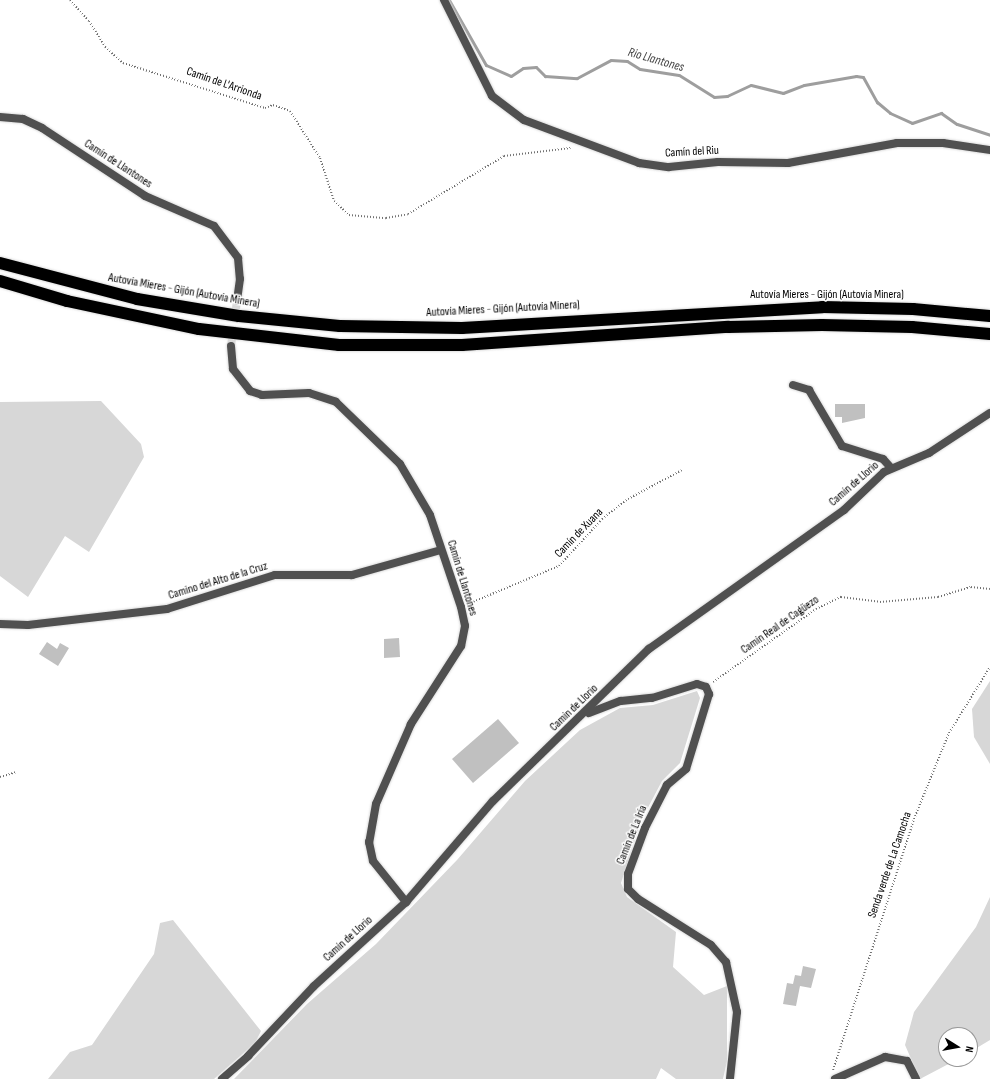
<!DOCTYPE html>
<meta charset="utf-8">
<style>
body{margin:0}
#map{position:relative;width:990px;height:1079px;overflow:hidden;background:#fff;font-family:"Sofia Sans Condensed",sans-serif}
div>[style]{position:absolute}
.green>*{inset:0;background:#d7d7d7}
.stream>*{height:3px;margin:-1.5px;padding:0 1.5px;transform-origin:1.5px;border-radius:1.5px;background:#9e9e9e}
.building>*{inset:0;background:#c0c0c0}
.street-tunnel>*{height:8px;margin-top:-4px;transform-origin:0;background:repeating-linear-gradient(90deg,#d9d9d9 0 8px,transparent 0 12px)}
.path>*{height:2px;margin-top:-1px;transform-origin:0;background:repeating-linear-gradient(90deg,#727272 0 1px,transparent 0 3px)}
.roads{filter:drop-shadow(0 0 1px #dbdbdb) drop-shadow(0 0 1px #dbdbdb)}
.street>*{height:8px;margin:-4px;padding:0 4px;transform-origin:4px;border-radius:4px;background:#505050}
.highway>*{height:12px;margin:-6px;padding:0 6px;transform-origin:6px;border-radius:6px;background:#000}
span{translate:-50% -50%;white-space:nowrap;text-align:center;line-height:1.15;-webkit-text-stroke:3px #fff;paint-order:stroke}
.street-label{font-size:12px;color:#000}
.water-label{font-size:13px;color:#3f3f3f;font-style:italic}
.north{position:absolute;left:938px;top:1027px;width:40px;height:40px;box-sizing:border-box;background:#fff;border:1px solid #999;border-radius:50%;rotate:101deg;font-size:11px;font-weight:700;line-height:16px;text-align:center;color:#000}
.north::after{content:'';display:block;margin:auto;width:14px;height:18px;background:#000;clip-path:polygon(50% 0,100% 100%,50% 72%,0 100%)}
</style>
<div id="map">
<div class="green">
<i style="clip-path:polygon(101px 401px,141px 444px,144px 457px,89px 552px,65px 536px,28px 597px,0 576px,0 402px)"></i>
<i style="clip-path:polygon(990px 681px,990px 764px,974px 737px,972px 709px)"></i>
<i style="clip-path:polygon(697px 691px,700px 698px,680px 763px,662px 781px,641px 821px,621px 883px,627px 897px,676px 932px,673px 967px,704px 995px,727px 986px,727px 1061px,723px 1079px,676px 1079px,661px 1068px,656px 1079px,234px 1079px,307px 1004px,376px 944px,457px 860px,525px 781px,580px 730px,620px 708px,653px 705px)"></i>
<i style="clip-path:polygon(990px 897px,990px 1040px,970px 1052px,970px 1035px,946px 1035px,946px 1059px,958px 1059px,920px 1079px,905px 1045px,914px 1012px,976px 927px)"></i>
<i style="clip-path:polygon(173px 920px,261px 1031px,255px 1043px,214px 1079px,48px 1079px,70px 1052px,92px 1045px,154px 954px,160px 923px)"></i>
</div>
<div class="stream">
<i style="left:449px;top:0;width:75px;rotate:60.4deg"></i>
<i style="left:486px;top:65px;width:27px;rotate:24deg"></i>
<i style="left:511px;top:76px;width:14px;rotate:-34deg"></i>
<i style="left:523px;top:68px;width:13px;rotate:-4deg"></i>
<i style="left:536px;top:67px;width:13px;rotate:45deg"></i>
<i style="left:545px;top:76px;width:32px;rotate:4deg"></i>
<i style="left:577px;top:78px;width:38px;rotate:-28deg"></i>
<i style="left:611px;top:60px;width:16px;rotate:4deg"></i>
<i style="left:627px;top:61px;width:15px;rotate:32deg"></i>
<i style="left:640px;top:69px;width:39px;rotate:9deg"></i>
<i style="left:679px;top:75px;width:41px;rotate:32.2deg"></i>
<i style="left:714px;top:97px;width:13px;rotate:-4deg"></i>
<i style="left:727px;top:96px;width:26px;rotate:-25deg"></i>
<i style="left:751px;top:85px;width:33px;rotate:14deg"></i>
<i style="left:783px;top:93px;width:22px;rotate:-21deg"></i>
<i style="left:804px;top:85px;width:53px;rotate:-9.8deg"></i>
<i style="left:856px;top:76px;width:7px;rotate:8deg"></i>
<i style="left:863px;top:77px;width:29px;rotate:61deg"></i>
<i style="left:877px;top:102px;width:17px;rotate:40deg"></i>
<i style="left:890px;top:113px;width:24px;rotate:24deg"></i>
<i style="left:912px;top:123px;width:31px;rotate:-19deg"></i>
<i style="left:941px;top:113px;width:19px;rotate:35deg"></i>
<i style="left:957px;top:124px;width:35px;rotate:18deg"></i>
</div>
<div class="building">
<i style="clip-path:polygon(835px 404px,865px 404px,865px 418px,842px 423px,842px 417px,835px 417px)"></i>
<i style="clip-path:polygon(399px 638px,400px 657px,384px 658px,384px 639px)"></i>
<i style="clip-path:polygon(47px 642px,57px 649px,60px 643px,69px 648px,58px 666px,39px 654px)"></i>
<i style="clip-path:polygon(498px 719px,519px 743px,473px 783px,452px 759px)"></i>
<i style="clip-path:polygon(803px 966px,816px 969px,811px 988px,800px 986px,796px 1006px,783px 1004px,787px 983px,793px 984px,795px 975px,801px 976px)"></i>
</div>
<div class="street-tunnel">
<i style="left:231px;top:346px;width:45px;rotate:-82.4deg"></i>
</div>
<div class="path">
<i style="left:70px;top:0;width:28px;rotate:48deg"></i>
<i style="left:89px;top:21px;width:31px;rotate:58deg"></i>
<i style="left:105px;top:47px;width:24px;rotate:42deg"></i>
<i style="left:123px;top:63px;width:149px;rotate:17.6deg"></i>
<i style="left:265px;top:108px;width:9px;rotate:-21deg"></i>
<i style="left:273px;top:105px;width:18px;rotate:19deg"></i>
<i style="left:290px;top:111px;width:56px;rotate:57.4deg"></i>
<i style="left:320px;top:158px;width:45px;rotate:72deg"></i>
<i style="left:334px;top:201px;width:21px;rotate:43deg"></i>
<i style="left:349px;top:215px;width:37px;rotate:5deg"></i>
<i style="left:386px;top:218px;width:22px;rotate:-10deg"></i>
<i style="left:408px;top:214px;width:112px;rotate:-31.1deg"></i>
<i style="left:504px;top:156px;width:67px;rotate:-6.8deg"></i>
<i style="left:468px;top:604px;width:99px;rotate:-22.7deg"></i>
<i style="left:559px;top:566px;width:64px;rotate:-47.5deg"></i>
<i style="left:602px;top:519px;width:33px;rotate:-38deg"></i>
<i style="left:628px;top:499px;width:61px;rotate:-28.2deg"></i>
<i style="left:713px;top:682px;width:126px;rotate:-35.3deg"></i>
<i style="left:816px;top:609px;width:28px;rotate:-26deg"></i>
<i style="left:841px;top:597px;width:39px;rotate:7deg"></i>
<i style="left:880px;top:602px;width:58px;rotate:-4.9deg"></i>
<i style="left:938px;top:597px;width:34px;rotate:-17deg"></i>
<i style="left:971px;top:587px;width:19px;rotate:6deg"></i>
<i style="left:0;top:777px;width:17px;rotate:-17deg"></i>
<i style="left:833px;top:1070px;width:264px;rotate:-72.1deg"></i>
<i style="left:914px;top:819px;width:93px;rotate:-67.9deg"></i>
<i style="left:949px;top:733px;width:78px;rotate:-58.2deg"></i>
</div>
<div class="roads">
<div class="street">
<i style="left:444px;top:0;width:107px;rotate:63.4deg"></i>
<i style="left:492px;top:96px;width:40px;rotate:37deg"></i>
<i style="left:524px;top:120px;width:123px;rotate:20.5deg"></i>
<i style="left:639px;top:163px;width:30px;rotate:8deg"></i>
<i style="left:669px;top:167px;width:49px;rotate:-5.8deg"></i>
<i style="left:718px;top:162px;width:70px;rotate:0.8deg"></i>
<i style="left:788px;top:163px;width:111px;rotate:-10.4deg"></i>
<i style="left:897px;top:143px;width:46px"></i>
<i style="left:943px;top:143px;width:48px;rotate:8.5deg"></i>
<i style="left:0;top:117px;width:23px;rotate:5deg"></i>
<i style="left:23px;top:119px;width:21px;rotate:25deg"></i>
<i style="left:42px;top:128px;width:123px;rotate:33.4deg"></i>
<i style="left:145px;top:196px;width:75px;rotate:23.5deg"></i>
<i style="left:214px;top:226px;width:40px;rotate:53deg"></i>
<i style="left:238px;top:258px;width:21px;rotate:85deg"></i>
<i style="left:240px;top:279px;width:22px;rotate:98deg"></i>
<i style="left:231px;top:346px;width:23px;rotate:85deg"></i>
<i style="left:233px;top:369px;width:28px;rotate:52deg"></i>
<i style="left:250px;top:391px;width:13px;rotate:18deg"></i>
<i style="left:262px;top:395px;width:47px;rotate:-2.4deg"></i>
<i style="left:309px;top:393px;width:28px;rotate:18deg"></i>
<i style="left:336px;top:402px;width:89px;rotate:44.1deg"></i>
<i style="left:400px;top:464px;width:59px;rotate:59.5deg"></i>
<i style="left:430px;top:515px;width:97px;rotate:71.4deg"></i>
<i style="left:461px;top:607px;width:19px;rotate:78deg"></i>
<i style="left:465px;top:626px;width:20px;rotate:101deg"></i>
<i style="left:461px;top:646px;width:93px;rotate:122.7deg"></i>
<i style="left:411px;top:724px;width:87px;rotate:113.6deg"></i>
<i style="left:376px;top:804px;width:39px;rotate:100deg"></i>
<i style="left:369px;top:842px;width:19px;rotate:78deg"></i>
<i style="left:373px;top:861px;width:53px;rotate:51.2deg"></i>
<i style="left:793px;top:385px;width:17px;rotate:17deg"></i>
<i style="left:809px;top:390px;width:65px;rotate:59.5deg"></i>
<i style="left:842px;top:446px;width:43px;rotate:17.6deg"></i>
<i style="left:883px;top:459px;width:12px;rotate:48deg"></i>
<i style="left:0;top:624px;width:28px;rotate:2deg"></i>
<i style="left:28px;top:625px;width:140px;rotate:-6.6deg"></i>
<i style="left:167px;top:609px;width:113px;rotate:-17.5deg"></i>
<i style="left:275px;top:575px;width:77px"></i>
<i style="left:352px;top:575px;width:92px;rotate:-15.7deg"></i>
<i style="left:589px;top:713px;width:34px;rotate:-21deg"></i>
<i style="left:621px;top:701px;width:31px;rotate:-6deg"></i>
<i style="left:652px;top:698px;width:47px;rotate:-17.3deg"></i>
<i style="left:697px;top:684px;width:9px;rotate:18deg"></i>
<i style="left:706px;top:687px;width:8px;rotate:67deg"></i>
<i style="left:709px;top:694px;width:78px;rotate:107deg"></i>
<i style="left:686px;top:769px;width:25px;rotate:140deg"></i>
<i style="left:667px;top:785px;width:48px;rotate:117.1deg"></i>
<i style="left:645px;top:828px;width:49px;rotate:110.3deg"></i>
<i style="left:628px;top:874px;width:15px;rotate:90deg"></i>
<i style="left:628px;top:889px;width:14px;rotate:45deg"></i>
<i style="left:638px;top:899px;width:86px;rotate:32.2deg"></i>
<i style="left:711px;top:945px;width:23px;rotate:49deg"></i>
<i style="left:726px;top:962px;width:51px;rotate:77.6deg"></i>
<i style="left:737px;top:1012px;width:67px;rotate:96deg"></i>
<i style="left:222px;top:1079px;width:35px;rotate:-41deg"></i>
<i style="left:248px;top:1056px;width:96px;rotate:-46.7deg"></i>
<i style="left:314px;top:986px;width:125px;rotate:-42.4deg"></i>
<i style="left:406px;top:902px;width:133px;rotate:-49.3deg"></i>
<i style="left:493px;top:801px;width:218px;rotate:-44.3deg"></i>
<i style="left:649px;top:649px;width:239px;rotate:-35.5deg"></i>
<i style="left:844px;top:510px;width:55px;rotate:-43.5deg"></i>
<i style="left:884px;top:472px;width:49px;rotate:-22.9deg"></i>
<i style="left:929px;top:453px;width:73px;rotate:-33.3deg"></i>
<i style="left:835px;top:1079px;width:55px;rotate:-23.7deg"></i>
<i style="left:885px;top:1057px;width:22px;rotate:10deg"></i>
<i style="left:907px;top:1061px;width:20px;rotate:63deg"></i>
</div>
<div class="highway">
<i style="left:0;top:263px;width:142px;rotate:14.7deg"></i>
<i style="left:137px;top:299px;width:103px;rotate:9.5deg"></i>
<i style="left:239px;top:316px;width:101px;rotate:5.7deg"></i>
<i style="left:340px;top:326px;width:122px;rotate:0.9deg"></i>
<i style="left:462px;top:328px;width:361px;rotate:-3.3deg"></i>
<i style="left:822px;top:307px;width:91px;rotate:1.3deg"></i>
<i style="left:913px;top:309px;width:77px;rotate:5.2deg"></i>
<i style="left:0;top:281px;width:70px;rotate:16.6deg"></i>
<i style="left:67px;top:301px;width:135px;rotate:12deg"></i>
<i style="left:199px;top:329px;width:141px;rotate:6.5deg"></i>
<i style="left:339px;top:345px;width:123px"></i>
<i style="left:462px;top:345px;width:267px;rotate:-3.9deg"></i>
<i style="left:728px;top:327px;width:94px;rotate:-1.2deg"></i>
<i style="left:822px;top:325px;width:90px;rotate:1.3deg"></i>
<i style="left:912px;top:327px;width:78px;rotate:5.1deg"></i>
</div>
</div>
<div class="street-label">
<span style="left:224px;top:84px;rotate:19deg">Camín de L'Arrionda</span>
<span style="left:692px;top:152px;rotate:-3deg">Camín del Riu</span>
<span style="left:118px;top:164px;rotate:33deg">Camín de Llantones</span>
<span style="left:184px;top:291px;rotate:10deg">Autovía Mieres - Gijón (Autovía Minera)</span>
<span style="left:827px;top:295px">Autovía Mieres - Gijón (Autovía Minera)</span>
<span style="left:503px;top:309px;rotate:-3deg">Autovía Mieres - Gijón (Autovía Minera)</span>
<span style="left:854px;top:484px;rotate:-41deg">Camín de Llorio</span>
<span style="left:579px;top:533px;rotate:-46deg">Camín de Xuana</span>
<span style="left:462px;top:578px;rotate:73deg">Camín de Llantones</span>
<span style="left:218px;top:581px;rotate:-17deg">Camino del Alto de la Cruz</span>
<span style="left:780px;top:625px;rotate:-35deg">Camín Real de Cagüezo</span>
<span style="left:574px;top:708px;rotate:-44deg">Camín de Llorio</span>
<span style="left:632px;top:835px;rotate:-68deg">Camín de La Iría</span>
<span style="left:890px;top:865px;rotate:-71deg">Senda verde de La Camocha</span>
<span style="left:348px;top:939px;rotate:-42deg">Camín de Llorio</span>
</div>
<div class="water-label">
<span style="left:656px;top:60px;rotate:16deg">Rio Llantones</span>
</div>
<div class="north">N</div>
</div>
